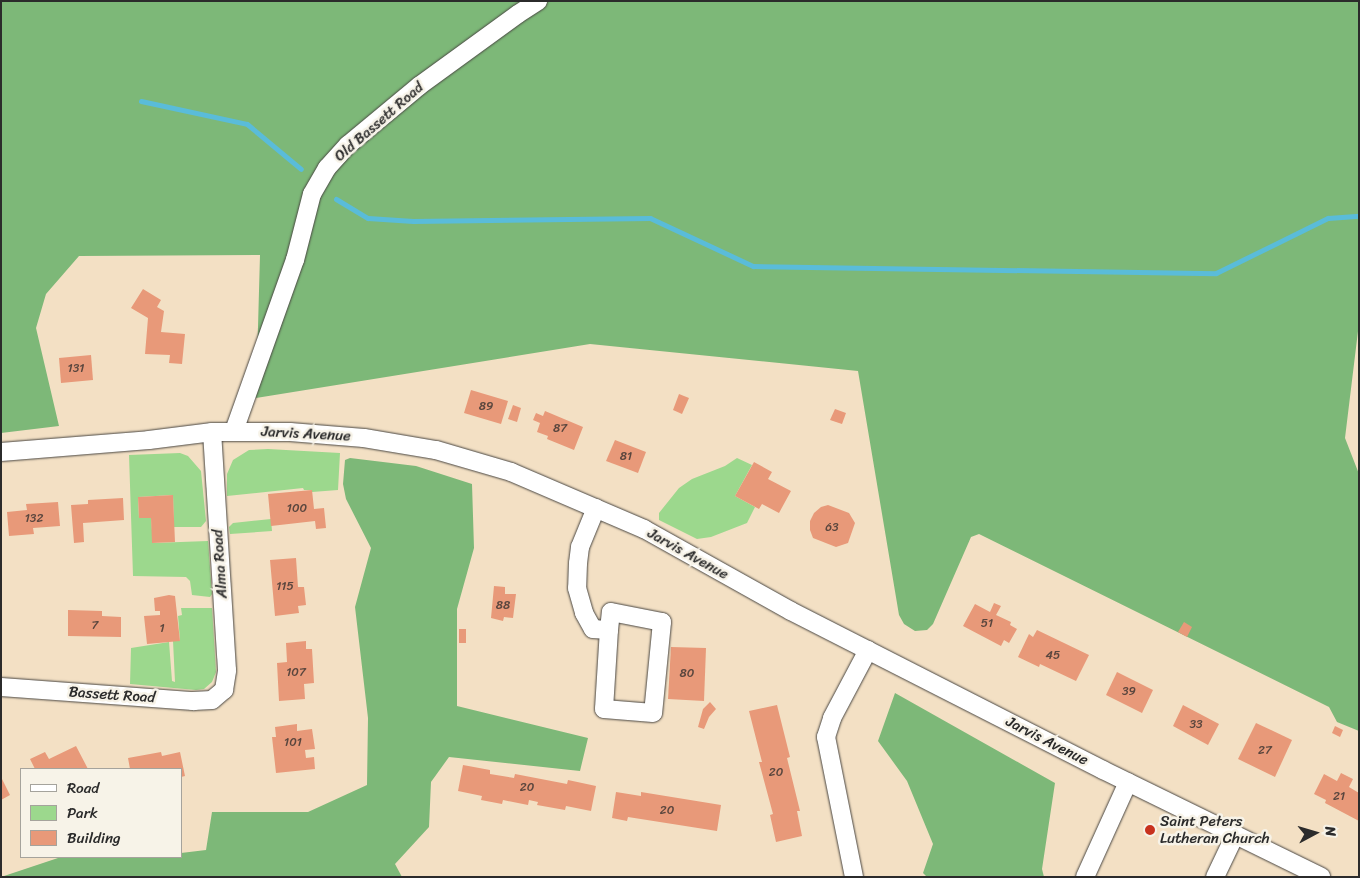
<!DOCTYPE html>
<style>
body{margin:0}
#map{position:relative;width:1360px;height:878px;overflow:hidden;background:#f3e0c4;font-family:Sriracha,sans-serif}
div>[style]{position:absolute}
.green>*{inset:0;background:#9cd88d}
.forest>*{inset:0;background:#7db878}
.stream>*{height:5px;margin:-2.5px;padding:0 2.5px;transform-origin:2.5px;border-radius:2.5px;background:#5abcd9}
.building>*{inset:0;background:#e89979}
.roads{filter:drop-shadow(0 0 1px #494642) drop-shadow(0 0 1px #494642)}
.minor>*{height:18px;margin:-9px;padding:0 9px;transform-origin:9px;border-radius:9px;background:#fff}
.dots>*{width:14px;height:14px;translate:-50% -50%;box-sizing:border-box;border:2px solid #f7f3e8;border-radius:50%}
span{translate:-50% -50%;white-space:nowrap;text-align:center;line-height:1.15;-webkit-text-stroke:5px #f7f3e8;paint-order:stroke}
.number-label{font-size:12px;color:#5a463e}
.number-label span{-webkit-text-stroke-width:0}
.street-label{font-size:15px;color:#2b2b2b}
.poi-label{font-size:15px;color:#2b2b2b}
.left{translate:0 -50%;text-align:left}
.frame{position:absolute;inset:0;border:2px solid #2b2b2b;pointer-events:none}
.legend{position:absolute;left:20px;top:768px;width:162px;height:90px;box-sizing:border-box;background:#f7f3e8;border:1px solid #a5a39c;margin:0;padding:6px 9px;list-style:none;font-size:15px;color:#2b2b2b}
.legend li{display:flex;align-items:center;gap:10px;height:25px}
.legend b{width:25px;border:1px solid #a5a39c}
.north{position:absolute;left:1290px;top:808px;width:50px;height:50px;-webkit-text-stroke:4px #f7f3e8;paint-order:stroke;rotate:84deg;font-size:14px;font-weight:700;line-height:20px;text-align:center;color:#2b2b2b}
.north::after{content:'';display:block;margin:auto;width:18px;height:22px;background:#2b2b2b;clip-path:polygon(50% 0,100% 100%,50% 72%,0 100%)}
</style>
<div id="map">
<div class="green">
<i style="clip-path:polygon(268px 449px,340px 453px,338px 490px,312px 492px,312px 490px,304px 490px,303px 488px,227px 496px,227px 474px,233px 460px,249px 450px)"></i>
<i style="clip-path:polygon(180px 453px,188px 456px,201px 471px,206px 521px,201px 527px,174px 527px,173px 495px,138px 497px,139px 518px,151px 518px,153px 543px,208px 541px,212px 594px,210px 597px,192px 595px,190px 581px,186px 577px,133px 576px,129px 455px)"></i>
<i style="clip-path:polygon(737px 458px,752px 465px,735px 496px,755px 507px,747px 523px,711px 537px,697px 539px,659px 520px,659px 513px,679px 488px,692px 479px,725px 466px)"></i>
<i style="clip-path:polygon(271px 519px,272px 531px,230px 534px,229px 527px,233px 523px)"></i>
<i style="clip-path:polygon(181px 608px,212px 608px,216px 672px,212px 682px,204px 689px,196px 690px,130px 684px,131px 648px,169px 642px,172px 681px,175px 682px,173px 641px,180px 641px,178px 616px,182px 615px)"></i>
</div>
<div class="forest">
<i style="clip-path:polygon(1px 1px,1359px 1px,1359px 323px,1345px 438px,1359px 474px,1359px 731px,1337px 722px,1329px 707px,979px 534px,971px 537px,933px 624px,927px 630px,915px 631px,904px 624px,899px 615px,858px 371px,590px 344px,256px 398px,260px 255px,79px 256px,46px 294px,36px 328px,59px 426px,1px 433px)"></i>
<i style="clip-path:polygon(350px 458px,416px 466px,472px 484px,474px 548px,457px 609px,457px 706px,588px 738px,580px 771px,449px 757px,431px 782px,429px 827px,395px 864px,402px 877px,1px 877px,61px 857px,181px 857px,181px 853px,206px 850px,212px 812px,308px 812px,367px 785px,368px 718px,355px 607px,371px 548px,346px 499px,343px 484px,345px 460px)"></i>
<i style="clip-path:polygon(895px 693px,1055px 783px,1042px 869px,1044px 877px,927px 877px,923px 873px,933px 844px,907px 781px,878px 741px)"></i>
</div>
<div class="stream">
<i style="left:141px;top:101px;width:108px;rotate:12.2deg"></i>
<i style="left:247px;top:124px;width:70px;rotate:39.8deg"></i>
<i style="left:336px;top:199px;width:37px;rotate:31deg"></i>
<i style="left:368px;top:218px;width:45px;rotate:3.8deg"></i>
<i style="left:413px;top:221px;width:237px;rotate:-0.7deg"></i>
<i style="left:650px;top:218px;width:114px;rotate:25deg"></i>
<i style="left:753px;top:266px;width:463px;rotate:0.9deg"></i>
<i style="left:1216px;top:273px;width:125px;rotate:-26.2deg"></i>
<i style="left:1328px;top:218px;width:31px;rotate:-4deg"></i>
</div>
<div class="building">
<i style="clip-path:polygon(143px 289px,161px 300px,157px 307px,164px 311px,161px 332px,185px 334px,182px 364px,169px 363px,170px 355px,145px 354px,148px 318px,131px 308px)"></i>
<i style="clip-path:polygon(91px 355px,93px 380px,61px 383px,59px 358px)"></i>
<i style="clip-path:polygon(471px 390px,508px 401px,501px 424px,464px 413px)"></i>
<i style="clip-path:polygon(679px 394px,689px 398px,682px 414px,673px 410px)"></i>
<i style="clip-path:polygon(513px 405px,521px 408px,517px 422px,508px 419px)"></i>
<i style="clip-path:polygon(835px 409px,846px 413px,842px 424px,830px 420px)"></i>
<i style="clip-path:polygon(545px 411px,583px 427px,574px 450px,547px 439px,548px 436px,537px 432px,540px 423px,533px 420px,536px 413px,543px 416px)"></i>
<i style="clip-path:polygon(615px 440px,646px 452px,638px 473px,606px 461px)"></i>
<i style="clip-path:polygon(754px 462px,772px 472px,768px 479px,791px 491px,779px 513px,762px 504px,759px 509px,735px 496px)"></i>
<i style="clip-path:polygon(312px 490px,314px 509px,324px 508px,326px 528px,316px 529px,315px 521px,271px 526px,268px 494px)"></i>
<i style="clip-path:polygon(173px 495px,175px 542px,152px 543px,151px 518px,139px 518px,138px 497px)"></i>
<i style="clip-path:polygon(123px 498px,124px 520px,83px 523px,84px 542px,74px 543px,71px 505px,88px 504px,88px 500px)"></i>
<i style="clip-path:polygon(58px 502px,60px 526px,33px 528px,34px 534px,9px 536px,7px 512px,27px 510px,26px 504px)"></i>
<i style="clip-path:polygon(828px 505px,849px 513px,855px 523px,848px 543px,836px 547px,813px 538px,810px 530px,810px 521px,814px 513px,821px 507px)"></i>
<i style="clip-path:polygon(296px 558px,298px 587px,304px 587px,306px 605px,298px 606px,299px 613px,275px 616px,270px 560px)"></i>
<i style="clip-path:polygon(494px 586px,505px 587px,505px 594px,516px 594px,513px 618px,504px 617px,503px 621px,491px 618px)"></i>
<i style="clip-path:polygon(169px 595px,175px 596px,180px 641px,147px 644px,144px 616px,160px 615px,160px 611px,155px 611px,154px 598px)"></i>
<i style="clip-path:polygon(994px 603px,1001px 606px,996px 615px,1011px 622px,1010px 625px,1017px 629px,1009px 643px,1004px 640px,1001px 646px,963px 626px,975px 604px,990px 612px)"></i>
<i style="clip-path:polygon(68px 610px,102px 611px,102px 616px,121px 617px,121px 637px,68px 636px)"></i>
<i style="clip-path:polygon(1184px 622px,1192px 627px,1187px 637px,1178px 632px)"></i>
<i style="clip-path:polygon(459px 629px,466px 629px,466px 643px,459px 643px)"></i>
<i style="clip-path:polygon(1037px 630px,1089px 655px,1076px 681px,1040px 664px,1039px 667px,1018px 657px,1029px 634px,1033px 637px)"></i>
<i style="clip-path:polygon(306px 641px,306px 649px,312px 649px,314px 683px,304px 684px,305px 699px,279px 701px,277px 663px,287px 662px,286px 643px)"></i>
<i style="clip-path:polygon(671px 647px,706px 648px,704px 701px,668px 699px)"></i>
<i style="clip-path:polygon(1117px 672px,1153px 690px,1142px 713px,1106px 695px)"></i>
<i style="clip-path:polygon(710px 702px,716px 709px,709px 717px,704px 729px,698px 727px,703px 709px)"></i>
<i style="clip-path:polygon(777px 705px,790px 757px,787px 758px,800px 811px,797px 811px,802px 836px,776px 842px,770px 815px,773px 814px,759px 762px,762px 762px,749px 711px)"></i>
<i style="clip-path:polygon(1183px 705px,1219px 724px,1208px 745px,1173px 726px)"></i>
<i style="clip-path:polygon(1256px 723px,1292px 740px,1275px 777px,1238px 759px)"></i>
<i style="clip-path:polygon(297px 724px,297px 731px,312px 729px,315px 749px,305px 750px,306px 758px,314px 757px,315px 769px,276px 773px,272px 737px,276px 737px,275px 727px)"></i>
<i style="clip-path:polygon(1335px 726px,1343px 730px,1340px 737px,1332px 733px)"></i>
<i style="clip-path:polygon(76px 746px,88px 769px,35px 769px,30px 759px,45px 752px,49px 759px)"></i>
<i style="clip-path:polygon(161px 752px,162px 756px,180px 752px,185px 776px,181px 777px,181px 769px,130px 769px,128px 758px)"></i>
<i style="clip-path:polygon(463px 765px,490px 770px,490px 774px,514px 778px,515px 774px,567px 784px,568px 780px,596px 786px,591px 811px,566px 806px,565px 810px,537px 805px,538px 802px,529px 800px,528px 805px,503px 800px,502px 804px,481px 800px,482px 796px,458px 791px)"></i>
<i style="clip-path:polygon(1341px 773px,1353px 779px,1349px 787px,1359px 793px,1359px 821px,1325px 803px,1326px 800px,1314px 794px,1324px 774px,1337px 781px)"></i>
<i style="clip-path:polygon(1px 777px,10px 795px,1px 800px)"></i>
<i style="clip-path:polygon(616px 792px,641px 796px,641px 792px,721px 805px,717px 831px,628px 817px,627px 821px,612px 818px)"></i>
</div>
<div class="roads">
<div class="minor">
<i style="left:234px;top:431px;width:182px;rotate:-70.4deg"></i>
<i style="left:295px;top:260px;width:68px;rotate:-75.6deg"></i>
<i style="left:312px;top:194px;width:30px;rotate:-60deg"></i>
<i style="left:327px;top:168px;width:31px;rotate:-48deg"></i>
<i style="left:348px;top:145px;width:92px;rotate:-39.7deg"></i>
<i style="left:419px;top:86px;width:122px;rotate:-36deg"></i>
<i style="left:518px;top:14px;width:24px;rotate:-33deg"></i>
<i style="left:1px;top:452px;width:148px;rotate:-4.6deg"></i>
<i style="left:149px;top:440px;width:64px;rotate:-7.2deg"></i>
<i style="left:212px;top:432px;width:78px"></i>
<i style="left:290px;top:432px;width:74px;rotate:4.6deg"></i>
<i style="left:364px;top:438px;width:73px;rotate:9.5deg"></i>
<i style="left:436px;top:450px;width:78px;rotate:16.3deg"></i>
<i style="left:511px;top:472px;width:145px;rotate:23.2deg"></i>
<i style="left:644px;top:529px;width:168px;rotate:29.2deg"></i>
<i style="left:791px;top:611px;width:350px;rotate:27deg"></i>
<i style="left:1103px;top:770px;width:243px;rotate:26.1deg"></i>
<i style="left:596px;top:508px;width:42px;rotate:112.3deg"></i>
<i style="left:580px;top:547px;width:16px;rotate:97deg"></i>
<i style="left:578px;top:563px;width:25px;rotate:92deg"></i>
<i style="left:577px;top:588px;width:26px;rotate:74deg"></i>
<i style="left:584px;top:613px;width:18px;rotate:61deg"></i>
<i style="left:593px;top:629px;width:16px;rotate:4deg"></i>
<i style="left:609px;top:630px;width:18px;rotate:-84deg"></i>
<i style="left:611px;top:612px;width:52px;rotate:11.1deg"></i>
<i style="left:662px;top:622px;width:91px;rotate:95.6deg"></i>
<i style="left:653px;top:713px;width:49px;rotate:-175.3deg"></i>
<i style="left:604px;top:709px;width:79px;rotate:-86.4deg"></i>
<i style="left:1px;top:687px;width:193px;rotate:4.2deg"></i>
<i style="left:193px;top:701px;width:19px;rotate:-3deg"></i>
<i style="left:212px;top:700px;width:16px;rotate:-40deg"></i>
<i style="left:224px;top:690px;width:20px;rotate:-81deg"></i>
<i style="left:227px;top:670px;width:238px;rotate:-93.6deg"></i>
<i style="left:854px;top:877px;width:143px;rotate:-101.3deg"></i>
<i style="left:826px;top:737px;width:20px;rotate:-72deg"></i>
<i style="left:832px;top:718px;width:77px;rotate:-62.1deg"></i>
<i style="left:1085px;top:877px;width:104px;rotate:-65.6deg"></i>
<i style="left:1215px;top:877px;width:47px;rotate:-64.5deg"></i>
</div>
</div>
<div class="dots">
<i style="left:1150px;top:830px;background:#c8321e"></i>
</div>
<div class="number-label">
<span style="left:76px;top:369px">131</span>
<span style="left:486px;top:407px">89</span>
<span style="left:560px;top:429px">87</span>
<span style="left:626px;top:457px">81</span>
<span style="left:297px;top:509px">100</span>
<span style="left:34px;top:519px">132</span>
<span style="left:832px;top:528px">63</span>
<span style="left:285px;top:587px">115</span>
<span style="left:503px;top:606px">88</span>
<span style="left:987px;top:624px">51</span>
<span style="left:95px;top:626px">7</span>
<span style="left:162px;top:629px">1</span>
<span style="left:1053px;top:656px">45</span>
<span style="left:296px;top:673px">107</span>
<span style="left:687px;top:674px">80</span>
<span style="left:1129px;top:692px">39</span>
<span style="left:1196px;top:725px">33</span>
<span style="left:293px;top:743px">101</span>
<span style="left:1265px;top:751px">27</span>
<span style="left:776px;top:773px">20</span>
<span style="left:527px;top:788px">20</span>
<span style="left:1339px;top:797px">21</span>
<span style="left:667px;top:811px">20</span>
</div>
<div class="street-label">
<span style="left:379px;top:122px;rotate:-41deg">Old Bassett Road</span>
<span style="left:306px;top:434px;rotate:3deg">Jarvis Avenue</span>
<span style="left:688px;top:554px;rotate:29deg">Jarvis Avenue</span>
<span style="left:220px;top:564px;rotate:-94deg">Alma Road</span>
<span style="left:112px;top:695px;rotate:4deg">Bassett Road</span>
<span style="left:1047px;top:741px;rotate:27deg">Jarvis Avenue</span>
</div>
<div class="poi-label">
<span class="left" style="left:1160px;top:830px">Saint Peters<br>Lutheran Church</span>
</div>
<div class="frame"></div>
<ul class="legend">
<li><b style="height:6px;background:#fff"></b>Road</li>
<li><b style="height:14px;background:#9cd88d"></b>Park</li>
<li><b style="height:14px;background:#e89979"></b>Building</li>
</ul>
<div class="north">N</div>
</div>
